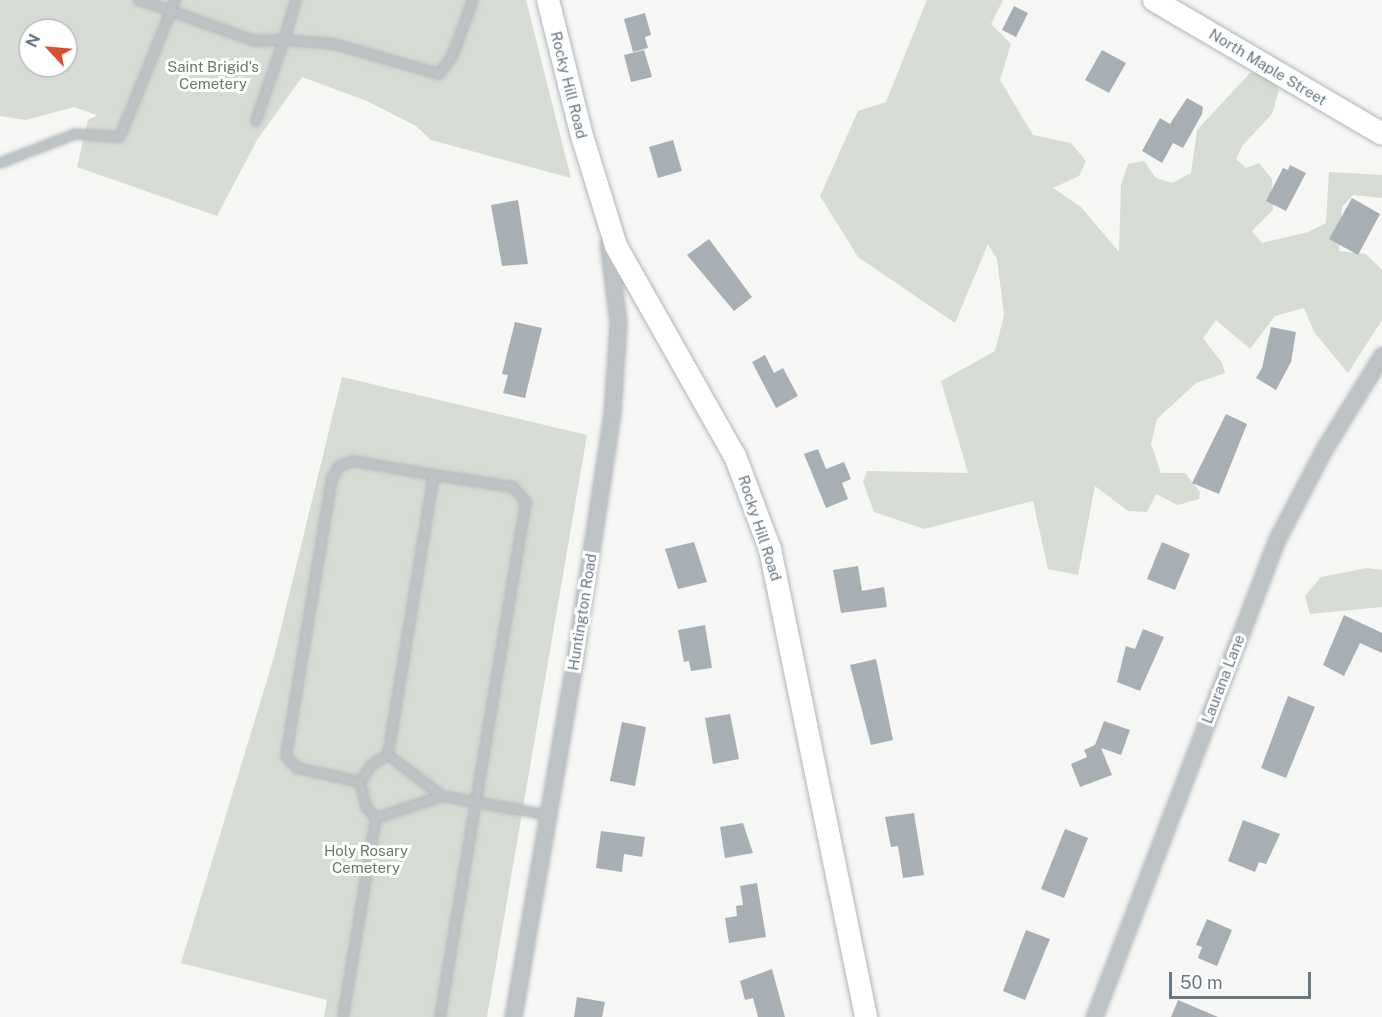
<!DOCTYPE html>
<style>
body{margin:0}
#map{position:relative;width:1382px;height:1017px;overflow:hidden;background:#f6f6f4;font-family:"Public Sans",sans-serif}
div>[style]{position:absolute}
.green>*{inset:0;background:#d6dbd3}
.building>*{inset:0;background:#a7afb4}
.roads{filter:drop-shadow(0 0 2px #b0b6ba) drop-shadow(0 0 2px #b0b6ba)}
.lane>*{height:8px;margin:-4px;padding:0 4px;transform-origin:4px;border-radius:4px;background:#bdc2c5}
.street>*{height:15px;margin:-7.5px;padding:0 7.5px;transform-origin:7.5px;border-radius:7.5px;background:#bdc2c5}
.secondary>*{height:22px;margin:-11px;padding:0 11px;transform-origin:11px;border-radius:11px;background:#fff}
span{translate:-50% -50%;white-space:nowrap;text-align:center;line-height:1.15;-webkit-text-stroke:6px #fff;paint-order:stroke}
.park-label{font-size:15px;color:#6b7a66}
.street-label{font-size:15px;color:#677883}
.north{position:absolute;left:18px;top:18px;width:60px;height:60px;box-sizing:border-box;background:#fff;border:2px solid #c2c9cd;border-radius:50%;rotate:296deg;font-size:16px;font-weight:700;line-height:24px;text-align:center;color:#677883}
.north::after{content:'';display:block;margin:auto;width:21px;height:27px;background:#d94f31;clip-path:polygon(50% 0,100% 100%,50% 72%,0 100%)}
.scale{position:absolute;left:1169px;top:972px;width:142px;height:27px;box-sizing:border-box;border:3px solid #677883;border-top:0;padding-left:8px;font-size:18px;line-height:21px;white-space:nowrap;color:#677883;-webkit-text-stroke:4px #fff;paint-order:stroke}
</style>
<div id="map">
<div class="green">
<i style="clip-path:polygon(evenodd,0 0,526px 0,571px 178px,431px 140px,416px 126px,367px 101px,302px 77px,257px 140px,217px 216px,77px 167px,88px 120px,97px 115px,74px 107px,26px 120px,0 116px,0 0,30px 30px,66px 30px,66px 66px,30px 66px,30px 30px)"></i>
<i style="clip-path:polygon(927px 0,1003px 0,991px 24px,1011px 44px,1000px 80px,1033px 135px,1071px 143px,1086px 161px,1079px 176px,1053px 188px,1081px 207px,1119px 252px,1121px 185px,1128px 164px,1144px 161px,1156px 178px,1172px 183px,1191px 173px,1197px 130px,1250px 73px,1268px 73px,1279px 90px,1272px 114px,1242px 146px,1236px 159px,1246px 168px,1259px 163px,1272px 179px,1273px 210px,1252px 231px,1262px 243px,1308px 232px,1326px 223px,1329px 172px,1382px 175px,1382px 198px,1353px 195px,1342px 207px,1339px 251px,1366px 254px,1382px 270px,1382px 320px,1348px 373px,1314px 332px,1304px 308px,1275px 316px,1250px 349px,1216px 320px,1203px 338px,1222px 363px,1225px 373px,1196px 383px,1157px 419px,1151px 444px,1161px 473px,1185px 473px,1200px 492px,1199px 499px,1178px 505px,1156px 494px,1147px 512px,1128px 511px,1095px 486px,1078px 575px,1048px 569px,1033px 501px,924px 529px,874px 512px,863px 482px,867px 471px,968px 473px,941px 381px,995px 351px,1004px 315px,997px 259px,988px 244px,955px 323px,858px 257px,820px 196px,858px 111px,886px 102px)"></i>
<i style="clip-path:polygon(342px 377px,587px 435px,487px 1017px,324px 1017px,327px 1000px,181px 963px,274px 657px)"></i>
<i style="clip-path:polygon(1367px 568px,1382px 570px,1382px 607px,1310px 614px,1305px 596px,1321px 577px)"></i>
</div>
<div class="building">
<i style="clip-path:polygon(1014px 6px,1028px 13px,1016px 37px,1002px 30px)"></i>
<i style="clip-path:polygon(645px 13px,651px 35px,645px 37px,648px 48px,633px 52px,624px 19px)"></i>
<i style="clip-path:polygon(644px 50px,652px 77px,631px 82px,624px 55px)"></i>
<i style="clip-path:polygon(1102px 50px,1126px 63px,1109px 93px,1085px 80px)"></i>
<i style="clip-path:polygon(1187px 98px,1203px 107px,1202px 114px,1183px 148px,1173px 143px,1162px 163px,1142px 151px,1160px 118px,1170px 124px)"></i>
<i style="clip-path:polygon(673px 140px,682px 171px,658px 178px,649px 147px)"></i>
<i style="clip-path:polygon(1290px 165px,1306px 173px,1286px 211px,1266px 201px,1283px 168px,1288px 170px)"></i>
<i style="clip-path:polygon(1352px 198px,1380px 214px,1358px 255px,1329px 239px)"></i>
<i style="clip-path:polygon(518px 200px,528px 264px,502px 266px,491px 205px)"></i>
<i style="clip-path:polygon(709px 239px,752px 297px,734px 311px,687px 255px)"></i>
<i style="clip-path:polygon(515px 322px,542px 328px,525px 398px,503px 393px,508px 375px,502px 374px)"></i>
<i style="clip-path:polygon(1271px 327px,1296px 332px,1291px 362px,1276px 390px,1256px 378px,1262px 368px)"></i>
<i style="clip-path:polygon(765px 355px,774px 373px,783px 368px,798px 396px,776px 408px,752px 362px)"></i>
<i style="clip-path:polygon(1226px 414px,1247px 424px,1219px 494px,1192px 483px)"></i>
<i style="clip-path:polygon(818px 449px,826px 469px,844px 462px,851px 479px,842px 483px,848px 499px,826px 508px,804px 454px)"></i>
<i style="clip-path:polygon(694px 542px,707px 582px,678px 589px,665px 549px)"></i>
<i style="clip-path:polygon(1162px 542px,1190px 554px,1175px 590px,1147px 579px)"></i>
<i style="clip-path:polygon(858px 566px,862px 591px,884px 587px,887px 607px,841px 613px,833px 570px)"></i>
<i style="clip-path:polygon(1344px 615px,1382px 633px,1382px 653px,1360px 643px,1344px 676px,1323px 665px)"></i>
<i style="clip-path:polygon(705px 625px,712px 668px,691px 671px,689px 661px,684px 662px,678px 630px)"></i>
<i style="clip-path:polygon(1143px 629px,1164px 637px,1140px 691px,1117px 682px,1126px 646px,1135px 649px)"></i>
<i style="clip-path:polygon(876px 659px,893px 740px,871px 745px,850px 665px)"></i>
<i style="clip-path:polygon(1288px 696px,1315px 707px,1286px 778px,1261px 768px)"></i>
<i style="clip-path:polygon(730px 714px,739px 759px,713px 764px,705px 718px)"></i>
<i style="clip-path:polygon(1104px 721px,1130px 730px,1121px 755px,1101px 748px,1112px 775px,1080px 787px,1071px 764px,1087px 757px,1084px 750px,1095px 745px)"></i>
<i style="clip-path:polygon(622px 722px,646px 727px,635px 786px,610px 781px)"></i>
<i style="clip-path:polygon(914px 813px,924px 875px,903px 878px,898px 846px,891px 847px,885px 817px)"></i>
<i style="clip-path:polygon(1243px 820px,1280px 834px,1266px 864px,1259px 862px,1255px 872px,1228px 861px)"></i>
<i style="clip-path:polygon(743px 823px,753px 853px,725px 858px,720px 827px)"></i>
<i style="clip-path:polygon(1065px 829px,1088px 838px,1064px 898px,1041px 889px)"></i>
<i style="clip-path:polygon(601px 831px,645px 837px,642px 857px,624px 854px,622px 872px,596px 868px)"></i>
<i style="clip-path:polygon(757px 883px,766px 937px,729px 943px,725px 918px,737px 916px,736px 906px,743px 905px,740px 886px)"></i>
<i style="clip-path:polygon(1207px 919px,1232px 930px,1217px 966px,1198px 958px,1202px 947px,1196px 945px)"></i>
<i style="clip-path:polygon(1026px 930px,1050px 939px,1025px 1000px,1003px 991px)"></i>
<i style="clip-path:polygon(772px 969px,785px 1017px,758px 1017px,753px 998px,745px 1000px,740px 981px)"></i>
<i style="clip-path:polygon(577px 997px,605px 1002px,602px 1017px,574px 1017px)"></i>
<i style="clip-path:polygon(1178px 1000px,1218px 1017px,1171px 1017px)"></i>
</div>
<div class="roads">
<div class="lane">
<i style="left:139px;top:0;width:34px;rotate:19deg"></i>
<i style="left:171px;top:11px;width:12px;rotate:-70deg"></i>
<i style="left:296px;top:0;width:42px;rotate:106.7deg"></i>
<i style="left:284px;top:40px;width:50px;rotate:4.6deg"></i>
<i style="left:334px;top:44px;width:109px;rotate:15.9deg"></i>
<i style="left:439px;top:74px;width:21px;rotate:-53deg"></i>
<i style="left:452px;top:57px;width:61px;rotate:-69.8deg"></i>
<i style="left:0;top:163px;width:80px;rotate:-21.1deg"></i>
<i style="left:75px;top:134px;width:45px;rotate:3.8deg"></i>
<i style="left:120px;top:137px;width:136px;rotate:-68deg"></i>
<i style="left:171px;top:11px;width:89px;rotate:19.7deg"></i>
<i style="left:255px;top:41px;width:29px;rotate:-2deg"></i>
<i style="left:284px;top:40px;width:86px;rotate:109.1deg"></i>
<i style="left:360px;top:782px;width:65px;rotate:-167.5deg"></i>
<i style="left:297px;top:768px;width:16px;rotate:-133deg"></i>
<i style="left:286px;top:756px;width:281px;rotate:-80.6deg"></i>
<i style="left:332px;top:479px;width:13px;rotate:-63deg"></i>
<i style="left:338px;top:467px;width:16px;rotate:-22deg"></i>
<i style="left:353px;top:461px;width:82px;rotate:9.8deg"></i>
<i style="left:442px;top:796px;width:108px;rotate:10.2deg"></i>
<i style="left:376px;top:818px;width:70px;rotate:-18.4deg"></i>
<i style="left:442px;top:796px;width:68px;rotate:-142.8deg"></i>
<i style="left:343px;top:1017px;width:202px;rotate:-80.6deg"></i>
<i style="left:376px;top:818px;width:15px;rotate:-132deg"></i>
<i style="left:366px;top:807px;width:26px;rotate:-103deg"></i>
<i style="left:360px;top:782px;width:20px;rotate:-57deg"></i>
<i style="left:371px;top:765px;width:20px;rotate:-30deg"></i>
<i style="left:388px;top:755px;width:284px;rotate:-80.7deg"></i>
<i style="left:434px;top:475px;width:80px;rotate:8.6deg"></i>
<i style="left:513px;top:487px;width:20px;rotate:49deg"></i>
<i style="left:526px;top:502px;width:522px;rotate:99.48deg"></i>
</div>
<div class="street">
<i style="left:513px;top:1017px;width:371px;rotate:-80.2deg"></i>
<i style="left:576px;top:651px;width:241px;rotate:-81.4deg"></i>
<i style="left:612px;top:413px;width:91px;rotate:-86.2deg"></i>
<i style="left:618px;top:322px;width:80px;rotate:-97.2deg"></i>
<i style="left:1094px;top:1017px;width:512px;rotate:-69.05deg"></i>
<i style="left:1277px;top:539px;width:102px;rotate:-62.4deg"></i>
<i style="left:1324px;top:449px;width:110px;rotate:-58.3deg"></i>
</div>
<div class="secondary">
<i style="left:548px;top:0;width:140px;rotate:76deg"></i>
<i style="left:582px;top:136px;width:115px;rotate:72.8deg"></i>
<i style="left:616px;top:246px;width:241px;rotate:60.5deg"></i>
<i style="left:735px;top:456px;width:99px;rotate:69.4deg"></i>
<i style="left:770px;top:549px;width:478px;rotate:78.4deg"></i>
<i style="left:1154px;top:0;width:264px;rotate:30.4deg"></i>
</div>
</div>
<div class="park-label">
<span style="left:213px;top:75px">Saint Brigid's<br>Cemetery</span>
<span style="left:366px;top:859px">Holy Rosary<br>Cemetery</span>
</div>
<div class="street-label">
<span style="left:1268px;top:67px;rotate:31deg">North Maple Street</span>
<span style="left:569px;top:85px;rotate:76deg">Rocky Hill Road</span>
<span style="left:760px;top:528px;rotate:72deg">Rocky Hill Road</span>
<span style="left:582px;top:612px;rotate:-81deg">Huntington Road</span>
<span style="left:1223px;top:679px;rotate:-69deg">Laurana Lane</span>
</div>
<div class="north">N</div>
<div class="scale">50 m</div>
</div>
